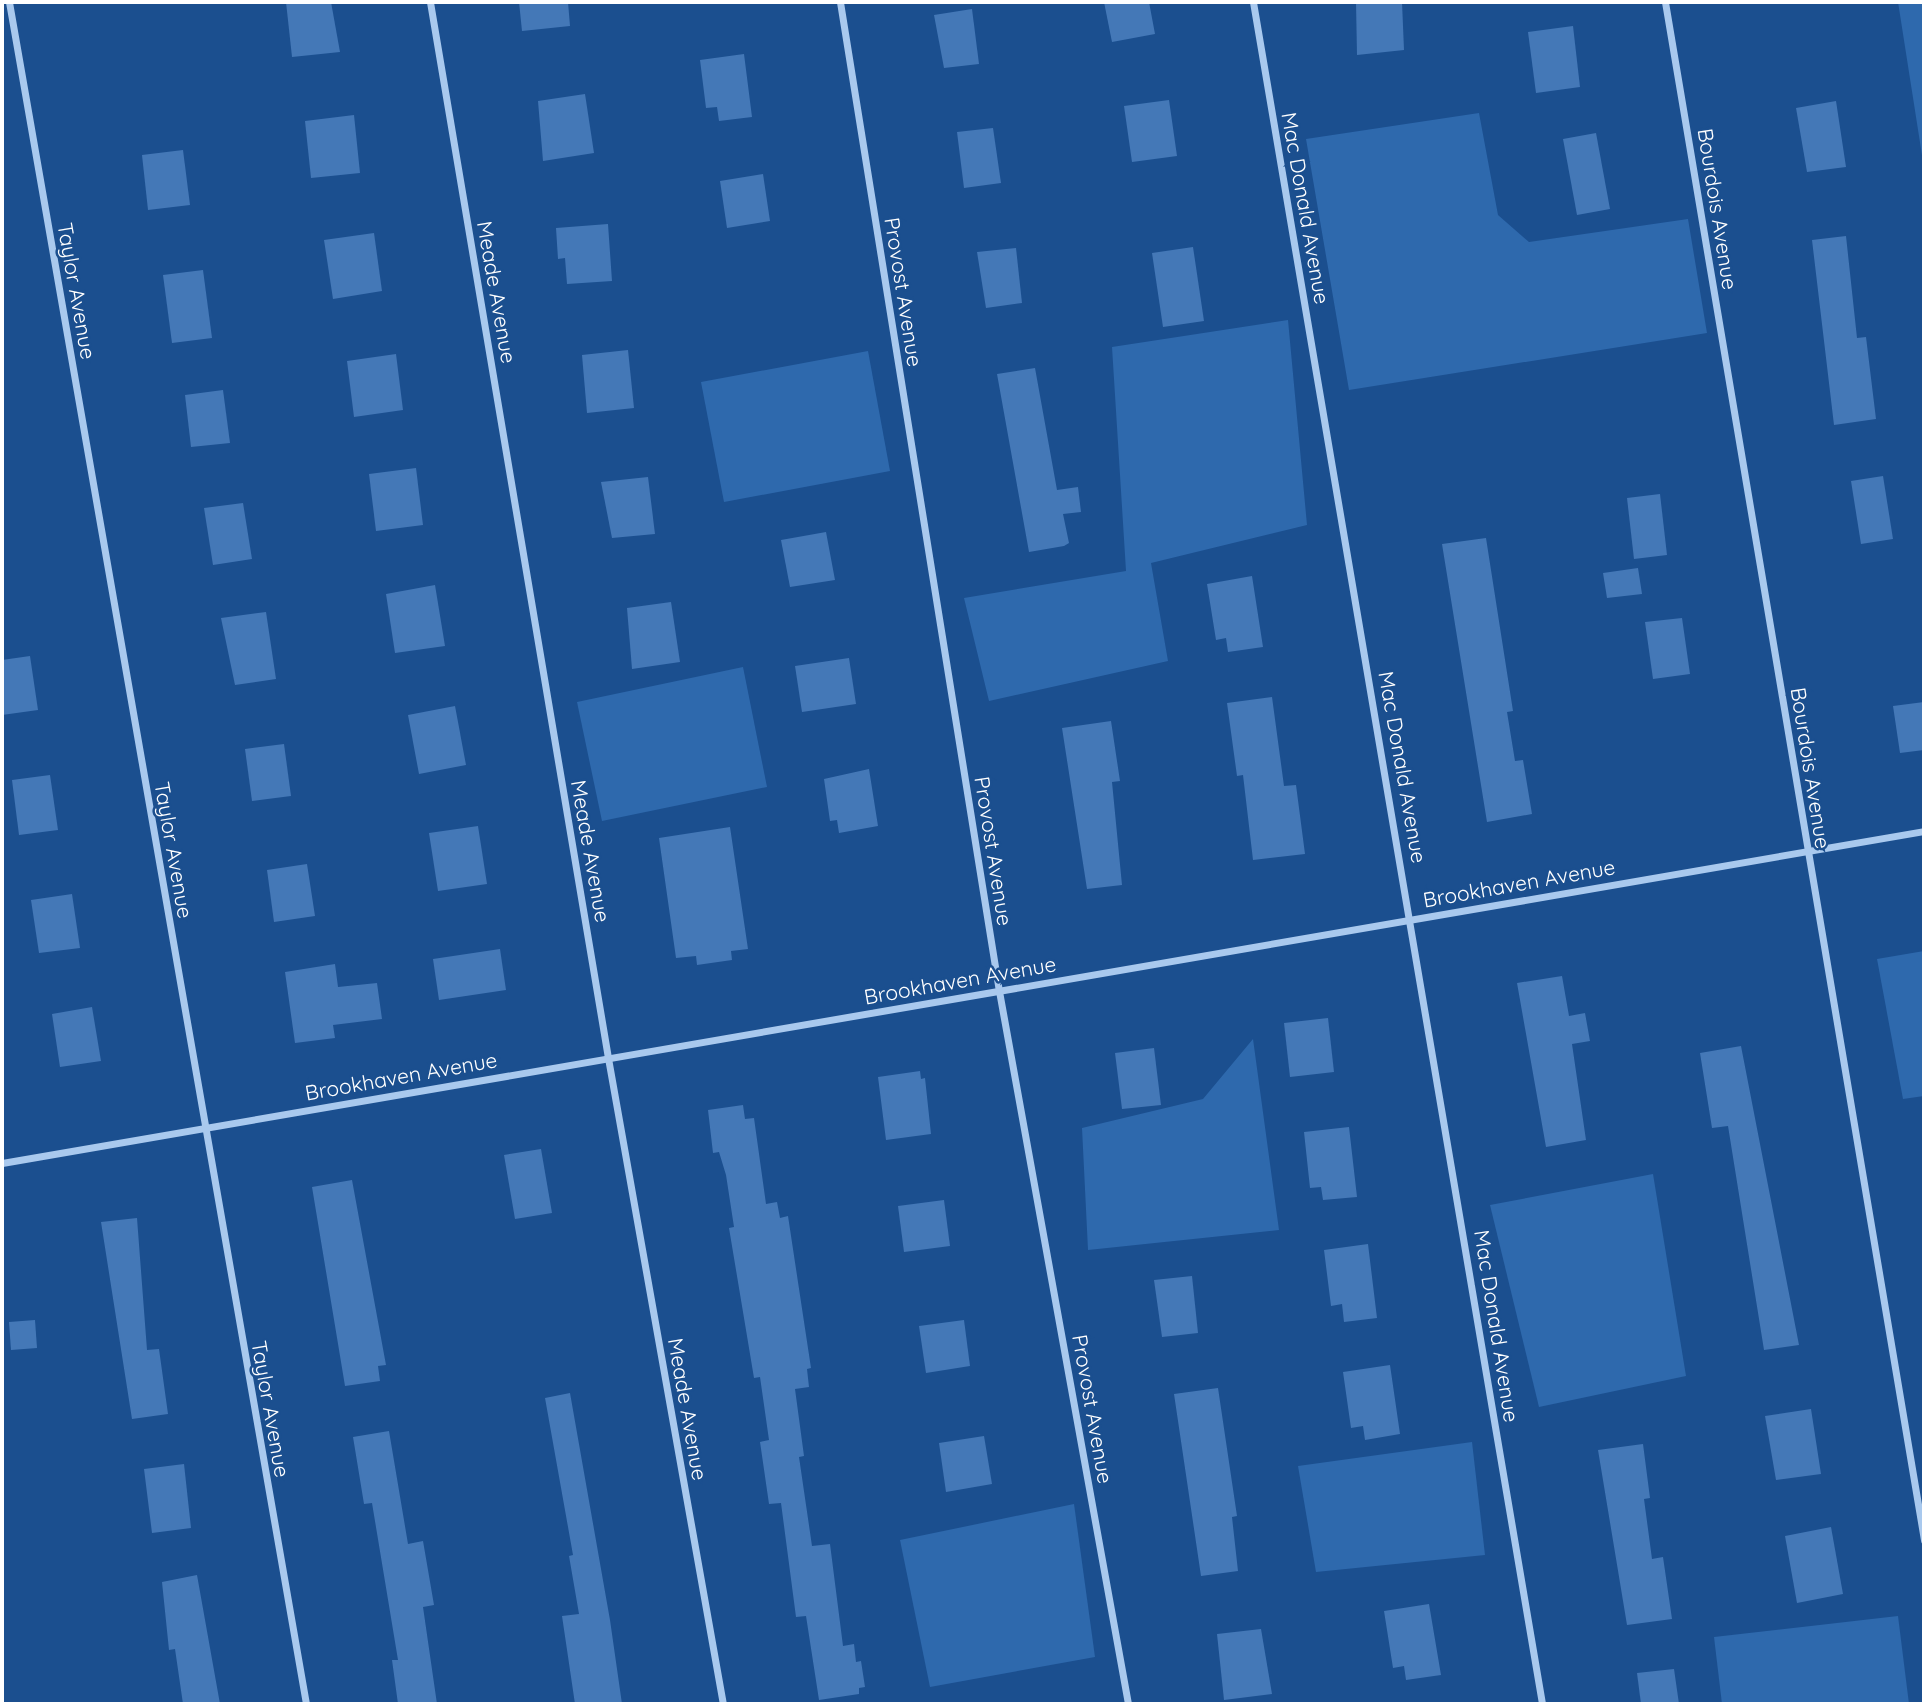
<!DOCTYPE html>
<style>
body{margin:0}
#map{position:relative;width:1926px;height:1706px;overflow:hidden;background:#1b4f8f;font-family:Quicksand,sans-serif}
div>[style]{position:absolute}
.green>*{inset:0;background:#2e69ad}
.building>*{inset:0;background:#4478b7}
.street>*{height:7px;margin:-3.5px;padding:0 3.5px;transform-origin:3.5px;border-radius:3.5px;background:#a9c9ee}
span{translate:-50% -50%;white-space:nowrap;text-align:center;line-height:1.15;-webkit-text-stroke:5px #1b4f8f;paint-order:stroke}
.street-label{font-size:21px;color:#fff}
.frame{position:absolute;inset:0;border:4px solid #fff;pointer-events:none}
</style>
<div id="map">
<div class="green">
<i style="clip-path:polygon(1898px 2px,1924px 2px,1924px 168px)"></i>
<i style="clip-path:polygon(1479px 113px,1498px 215px,1529px 242px,1688px 219px,1707px 333px,1349px 390px,1306px 139px)"></i>
<i style="clip-path:polygon(1288px 320px,1307px 525px,1151px 563px,1168px 661px,989px 701px,964px 598px,1126px 571px,1112px 347px)"></i>
<i style="clip-path:polygon(868px 351px,890px 471px,724px 502px,701px 382px)"></i>
<i style="clip-path:polygon(743px 667px,767px 787px,602px 821px,577px 702px)"></i>
<i style="clip-path:polygon(1924px 951px,1924px 1096px,1903px 1099px,1877px 959px)"></i>
<i style="clip-path:polygon(1253px 1039px,1279px 1230px,1088px 1250px,1082px 1128px,1203px 1099px)"></i>
<i style="clip-path:polygon(1653px 1174px,1686px 1376px,1539px 1407px,1490px 1205px)"></i>
<i style="clip-path:polygon(1472px 1442px,1485px 1555px,1316px 1572px,1298px 1466px)"></i>
<i style="clip-path:polygon(1074px 1504px,1095px 1657px,930px 1687px,900px 1540px)"></i>
<i style="clip-path:polygon(1898px 1616px,1909px 1704px,1722px 1704px,1714px 1637px)"></i>
</div>
<div class="building">
<i style="clip-path:polygon(286px 2px,331px 2px,340px 52px,292px 57px)"></i>
<i style="clip-path:polygon(519px 2px,568px 2px,570px 26px,522px 31px)"></i>
<i style="clip-path:polygon(1104px 2px,1149px 2px,1155px 34px,1112px 42px)"></i>
<i style="clip-path:polygon(1356px 2px,1402px 2px,1404px 50px,1357px 55px)"></i>
<i style="clip-path:polygon(972px 9px,979px 64px,944px 68px,934px 15px)"></i>
<i style="clip-path:polygon(1573px 26px,1580px 87px,1536px 93px,1528px 32px)"></i>
<i style="clip-path:polygon(744px 54px,752px 117px,719px 121px,717px 107px,706px 108px,700px 60px)"></i>
<i style="clip-path:polygon(585px 94px,594px 153px,543px 161px,538px 101px)"></i>
<i style="clip-path:polygon(1169px 100px,1177px 156px,1132px 162px,1124px 106px)"></i>
<i style="clip-path:polygon(1836px 101px,1846px 167px,1807px 172px,1796px 108px)"></i>
<i style="clip-path:polygon(354px 115px,360px 173px,311px 178px,305px 121px)"></i>
<i style="clip-path:polygon(993px 128px,1001px 183px,964px 188px,957px 132px)"></i>
<i style="clip-path:polygon(1596px 133px,1610px 209px,1577px 215px,1563px 139px)"></i>
<i style="clip-path:polygon(183px 150px,190px 205px,148px 210px,142px 155px)"></i>
<i style="clip-path:polygon(763px 174px,770px 221px,727px 228px,720px 181px)"></i>
<i style="clip-path:polygon(608px 224px,612px 281px,567px 284px,565px 258px,558px 259px,556px 228px)"></i>
<i style="clip-path:polygon(374px 233px,382px 291px,333px 299px,324px 240px)"></i>
<i style="clip-path:polygon(1846px 236px,1857px 338px,1866px 337px,1876px 419px,1834px 425px,1812px 240px)"></i>
<i style="clip-path:polygon(1193px 247px,1204px 321px,1163px 327px,1152px 253px)"></i>
<i style="clip-path:polygon(1016px 248px,1022px 303px,986px 308px,977px 252px)"></i>
<i style="clip-path:polygon(203px 270px,212px 338px,172px 343px,163px 275px)"></i>
<i style="clip-path:polygon(628px 350px,634px 408px,587px 413px,582px 355px)"></i>
<i style="clip-path:polygon(396px 354px,403px 410px,354px 417px,347px 361px)"></i>
<i style="clip-path:polygon(1035px 368px,1057px 490px,1078px 487px,1081px 512px,1063px 514px,1069px 543px,1064px 546px,1029px 552px,997px 374px)"></i>
<i style="clip-path:polygon(223px 390px,230px 443px,191px 447px,185px 395px)"></i>
<i style="clip-path:polygon(416px 468px,423px 525px,376px 531px,369px 474px)"></i>
<i style="clip-path:polygon(1883px 476px,1893px 539px,1861px 544px,1851px 481px)"></i>
<i style="clip-path:polygon(648px 477px,655px 534px,612px 538px,601px 482px)"></i>
<i style="clip-path:polygon(1660px 494px,1667px 555px,1634px 559px,1627px 498px)"></i>
<i style="clip-path:polygon(243px 503px,252px 559px,213px 565px,204px 508px)"></i>
<i style="clip-path:polygon(826px 532px,835px 580px,790px 587px,781px 540px)"></i>
<i style="clip-path:polygon(1486px 538px,1513px 711px,1507px 712px,1515px 761px,1523px 760px,1532px 814px,1487px 822px,1442px 544px)"></i>
<i style="clip-path:polygon(1638px 568px,1642px 594px,1607px 598px,1603px 573px)"></i>
<i style="clip-path:polygon(1252px 576px,1263px 647px,1228px 652px,1226px 638px,1216px 640px,1207px 584px)"></i>
<i style="clip-path:polygon(435px 585px,445px 646px,395px 653px,386px 594px)"></i>
<i style="clip-path:polygon(671px 602px,680px 662px,632px 669px,627px 608px)"></i>
<i style="clip-path:polygon(266px 612px,276px 679px,235px 685px,221px 618px)"></i>
<i style="clip-path:polygon(1682px 618px,1690px 674px,1653px 679px,1645px 622px)"></i>
<i style="clip-path:polygon(30px 656px,38px 710px,2px 715px,2px 660px)"></i>
<i style="clip-path:polygon(849px 658px,856px 704px,802px 712px,795px 666px)"></i>
<i style="clip-path:polygon(1272px 697px,1284px 786px,1296px 785px,1305px 854px,1253px 860px,1243px 775px,1237px 776px,1227px 703px)"></i>
<i style="clip-path:polygon(1924px 702px,1924px 750px,1900px 753px,1893px 706px)"></i>
<i style="clip-path:polygon(455px 706px,466px 765px,419px 774px,408px 715px)"></i>
<i style="clip-path:polygon(1111px 721px,1120px 781px,1112px 782px,1122px 885px,1087px 889px,1062px 728px)"></i>
<i style="clip-path:polygon(284px 744px,291px 796px,252px 801px,245px 749px)"></i>
<i style="clip-path:polygon(869px 769px,878px 826px,839px 833px,837px 820px,830px 821px,824px 779px)"></i>
<i style="clip-path:polygon(50px 775px,58px 830px,19px 835px,12px 780px)"></i>
<i style="clip-path:polygon(478px 826px,487px 884px,438px 891px,429px 833px)"></i>
<i style="clip-path:polygon(730px 827px,748px 949px,731px 951px,732px 960px,697px 965px,696px 956px,676px 958px,659px 838px)"></i>
<i style="clip-path:polygon(307px 864px,315px 916px,274px 922px,267px 870px)"></i>
<i style="clip-path:polygon(72px 894px,80px 948px,39px 953px,31px 900px)"></i>
<i style="clip-path:polygon(500px 949px,506px 990px,439px 1000px,433px 959px)"></i>
<i style="clip-path:polygon(335px 964px,338px 987px,377px 983px,382px 1019px,333px 1025px,335px 1038px,295px 1043px,285px 972px)"></i>
<i style="clip-path:polygon(1562px 976px,1569px 1016px,1585px 1013px,1590px 1041px,1572px 1044px,1586px 1140px,1546px 1147px,1517px 983px)"></i>
<i style="clip-path:polygon(92px 1007px,101px 1061px,60px 1067px,52px 1014px)"></i>
<i style="clip-path:polygon(1328px 1018px,1334px 1072px,1290px 1077px,1284px 1023px)"></i>
<i style="clip-path:polygon(1741px 1046px,1799px 1345px,1764px 1350px,1728px 1126px,1712px 1128px,1700px 1053px)"></i>
<i style="clip-path:polygon(1154px 1048px,1161px 1105px,1122px 1109px,1115px 1053px)"></i>
<i style="clip-path:polygon(920px 1071px,921px 1079px,925px 1078px,931px 1134px,886px 1140px,878px 1077px)"></i>
<i style="clip-path:polygon(743px 1105px,745px 1119px,754px 1118px,766px 1204px,777px 1202px,780px 1218px,788px 1216px,811px 1368px,807px 1369px,809px 1387px,795px 1389px,804px 1456px,799px 1457px,812px 1546px,830px 1544px,843px 1646px,854px 1644px,856px 1662px,861px 1661px,865px 1687px,859px 1688px,859px 1694px,819px 1700px,806px 1616px,796px 1617px,781px 1503px,769px 1504px,760px 1442px,769px 1440px,760px 1377px,754px 1378px,729px 1228px,734px 1227px,726px 1175px,719px 1152px,713px 1153px,708px 1110px)"></i>
<i style="clip-path:polygon(1349px 1127px,1357px 1197px,1323px 1200px,1321px 1187px,1310px 1188px,1304px 1132px)"></i>
<i style="clip-path:polygon(541px 1149px,552px 1213px,515px 1219px,504px 1155px)"></i>
<i style="clip-path:polygon(352px 1180px,386px 1365px,378px 1366px,380px 1381px,345px 1386px,312px 1187px)"></i>
<i style="clip-path:polygon(944px 1200px,950px 1246px,904px 1252px,898px 1206px)"></i>
<i style="clip-path:polygon(137px 1218px,147px 1350px,159px 1349px,168px 1414px,132px 1419px,101px 1222px)"></i>
<i style="clip-path:polygon(1368px 1244px,1377px 1318px,1344px 1322px,1342px 1304px,1331px 1306px,1324px 1250px)"></i>
<i style="clip-path:polygon(1192px 1276px,1198px 1333px,1162px 1337px,1154px 1280px)"></i>
<i style="clip-path:polygon(35px 1320px,37px 1348px,11px 1350px,9px 1322px)"></i>
<i style="clip-path:polygon(964px 1320px,970px 1366px,926px 1373px,919px 1326px)"></i>
<i style="clip-path:polygon(1390px 1365px,1400px 1434px,1365px 1440px,1363px 1426px,1351px 1428px,1343px 1372px)"></i>
<i style="clip-path:polygon(1218px 1388px,1237px 1516px,1232px 1517px,1238px 1571px,1201px 1576px,1174px 1394px)"></i>
<i style="clip-path:polygon(570px 1393px,610px 1620px,622px 1704px,575px 1704px,562px 1616px,579px 1614px,569px 1556px,573px 1555px,545px 1398px)"></i>
<i style="clip-path:polygon(1811px 1409px,1821px 1474px,1776px 1480px,1765px 1416px)"></i>
<i style="clip-path:polygon(389px 1431px,408px 1544px,423px 1541px,434px 1605px,423px 1607px,437px 1704px,398px 1704px,392px 1660px,398px 1660px,372px 1503px,364px 1504px,353px 1437px)"></i>
<i style="clip-path:polygon(984px 1436px,992px 1484px,946px 1492px,939px 1443px)"></i>
<i style="clip-path:polygon(1643px 1444px,1650px 1498px,1644px 1499px,1652px 1559px,1663px 1557px,1672px 1619px,1627px 1625px,1598px 1450px)"></i>
<i style="clip-path:polygon(184px 1464px,191px 1528px,152px 1533px,144px 1469px)"></i>
<i style="clip-path:polygon(1831px 1527px,1843px 1594px,1797px 1603px,1785px 1536px)"></i>
<i style="clip-path:polygon(197px 1575px,220px 1704px,183px 1704px,175px 1649px,169px 1650px,162px 1582px)"></i>
<i style="clip-path:polygon(1429px 1604px,1441px 1675px,1406px 1680px,1404px 1666px,1393px 1668px,1384px 1611px)"></i>
<i style="clip-path:polygon(1261px 1629px,1272px 1694px,1224px 1700px,1217px 1634px)"></i>
<i style="clip-path:polygon(1674px 1669px,1679px 1704px,1641px 1704px,1637px 1673px)"></i>
</div>
<div class="street">
<i style="left:9px;top:2px;width:1728px;rotate:80.1deg"></i>
<i style="left:430px;top:2px;width:1071px;rotate:80.43deg"></i>
<i style="left:608px;top:1058px;width:656px;rotate:79.91deg"></i>
<i style="left:840px;top:2px;width:1002px;rotate:80.87deg"></i>
<i style="left:999px;top:991px;width:725px;rotate:79.74deg"></i>
<i style="left:1253px;top:2px;width:1726px;rotate:80.36deg"></i>
<i style="left:1665px;top:2px;width:1560px;rotate:80.44deg"></i>
<i style="left:2px;top:1163px;width:1950px;rotate:-9.8deg"></i>
</div>
<div class="street-label">
<span style="left:1306px;top:208px;rotate:80deg">Mac Donald Avenue</span>
<span style="left:1718px;top:209px;rotate:81deg">Bourdois Avenue</span>
<span style="left:77px;top:291px;rotate:80deg">Taylor Avenue</span>
<span style="left:497px;top:292px;rotate:80deg">Meade Avenue</span>
<span style="left:904px;top:292px;rotate:81deg">Provost Avenue</span>
<span style="left:1403px;top:767px;rotate:80deg">Mac Donald Avenue</span>
<span style="left:1811px;top:768px;rotate:81deg">Bourdois Avenue</span>
<span style="left:174px;top:850px;rotate:80deg">Taylor Avenue</span>
<span style="left:591px;top:851px;rotate:80deg">Meade Avenue</span>
<span style="left:994px;top:851px;rotate:81deg">Provost Avenue</span>
<span style="left:1519px;top:883px;rotate:-10deg">Brookhaven Avenue</span>
<span style="left:960px;top:980px;rotate:-10deg">Brookhaven Avenue</span>
<span style="left:401px;top:1076px;rotate:-10deg">Brookhaven Avenue</span>
<span style="left:1497px;top:1326px;rotate:81deg">Mac Donald Avenue</span>
<span style="left:271px;top:1409px;rotate:80deg">Taylor Avenue</span>
<span style="left:688px;top:1409px;rotate:80deg">Meade Avenue</span>
<span style="left:1093px;top:1409px;rotate:80deg">Provost Avenue</span>
</div>
<div class="frame"></div>
</div>
